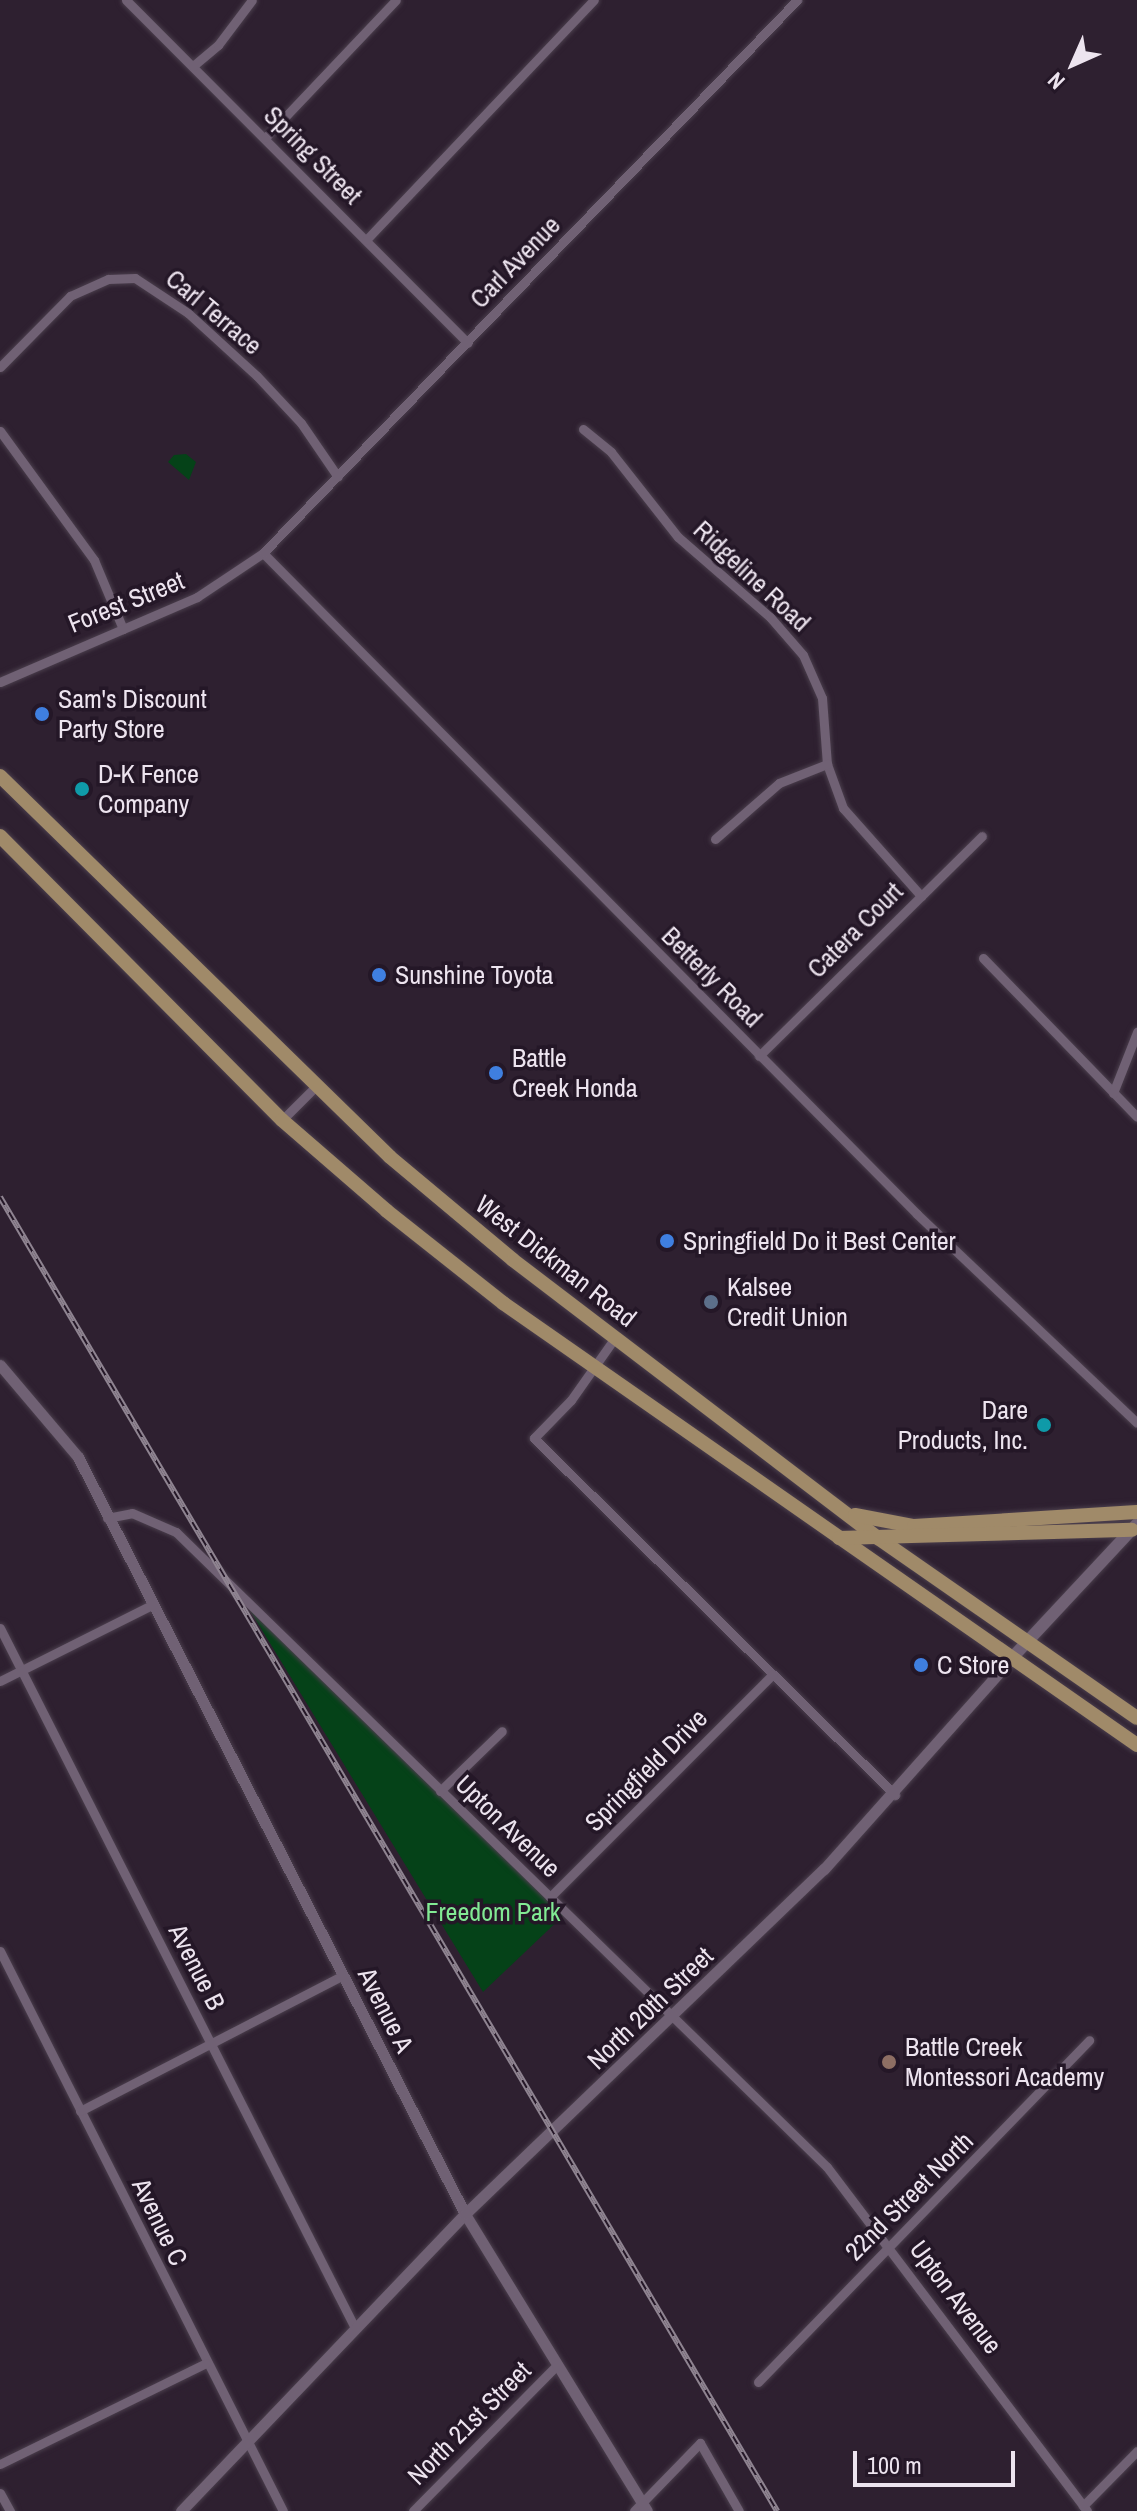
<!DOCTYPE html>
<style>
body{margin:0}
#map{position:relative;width:1137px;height:2511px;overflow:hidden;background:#2e2030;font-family:"Archivo Narrow",sans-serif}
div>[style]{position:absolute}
.green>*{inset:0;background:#054218}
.roads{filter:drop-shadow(0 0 2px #4a3e4c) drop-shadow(0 0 2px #4a3e4c)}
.minor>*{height:9px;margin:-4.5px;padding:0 4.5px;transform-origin:4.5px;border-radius:4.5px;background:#706174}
.tertiary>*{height:11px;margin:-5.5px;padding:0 5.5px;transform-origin:5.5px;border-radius:5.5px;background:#706174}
.secondary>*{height:12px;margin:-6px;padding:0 6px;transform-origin:6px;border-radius:6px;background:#706174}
.primary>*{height:14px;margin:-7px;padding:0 7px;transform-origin:7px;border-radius:7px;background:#a08a69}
.rail>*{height:6px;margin-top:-3px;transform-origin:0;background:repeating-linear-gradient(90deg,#241727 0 9px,#8f8491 0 18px);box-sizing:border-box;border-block:2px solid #8f8491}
.dots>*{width:22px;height:22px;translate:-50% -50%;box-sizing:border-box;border:4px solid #241727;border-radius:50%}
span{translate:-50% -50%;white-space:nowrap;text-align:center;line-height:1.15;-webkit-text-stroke:7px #241727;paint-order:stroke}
.street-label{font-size:26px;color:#ede4ef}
.poi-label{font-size:26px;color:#ede4ef}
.left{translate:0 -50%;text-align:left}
.right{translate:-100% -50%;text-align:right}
.park-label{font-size:26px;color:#82ea94}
.north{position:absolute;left:1033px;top:24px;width:80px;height:80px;-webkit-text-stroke:6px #241727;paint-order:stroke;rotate:225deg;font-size:22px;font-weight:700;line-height:32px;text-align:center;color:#ede4ef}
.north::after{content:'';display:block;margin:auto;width:28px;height:36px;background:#ede4ef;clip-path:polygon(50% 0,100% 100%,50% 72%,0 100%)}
.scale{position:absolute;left:853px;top:2451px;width:162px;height:36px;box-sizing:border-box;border:4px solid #ede4ef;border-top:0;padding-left:10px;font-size:24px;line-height:28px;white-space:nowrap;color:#ede4ef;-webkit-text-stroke:6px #241727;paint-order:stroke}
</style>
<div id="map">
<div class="green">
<i style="clip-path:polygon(186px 454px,196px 462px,189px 480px,168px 462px,174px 455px)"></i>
<i style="clip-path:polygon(246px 1604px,565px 1914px,483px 1992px)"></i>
</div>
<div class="roads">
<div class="minor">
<i style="left:126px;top:0;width:484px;rotate:45.1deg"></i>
<i style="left:193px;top:66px;width:33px;rotate:-40deg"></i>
<i style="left:218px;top:45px;width:56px;rotate:-52.9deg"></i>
<i style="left:265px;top:138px;width:190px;rotate:-46.5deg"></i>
<i style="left:366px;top:240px;width:331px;rotate:-46.5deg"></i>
<i style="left:0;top:367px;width:100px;rotate:-45.4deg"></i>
<i style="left:70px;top:296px;width:42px;rotate:-24.1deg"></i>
<i style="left:108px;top:279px;width:27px;rotate:-2deg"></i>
<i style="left:135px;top:278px;width:64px;rotate:33.4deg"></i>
<i style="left:188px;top:313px;width:93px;rotate:42.4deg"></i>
<i style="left:257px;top:376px;width:64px;rotate:46.9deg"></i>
<i style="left:301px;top:423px;width:65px;rotate:55.6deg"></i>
<i style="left:583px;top:429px;width:36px;rotate:39deg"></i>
<i style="left:611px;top:452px;width:108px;rotate:51.8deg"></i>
<i style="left:678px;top:537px;width:122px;rotate:41deg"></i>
<i style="left:770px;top:617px;width:50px;rotate:49deg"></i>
<i style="left:803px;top:655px;width:47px;rotate:66.2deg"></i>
<i style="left:822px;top:698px;width:66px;rotate:85.7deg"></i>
<i style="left:827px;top:764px;width:47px;rotate:70deg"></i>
<i style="left:843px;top:808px;width:118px;rotate:48.4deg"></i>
<i style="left:0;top:431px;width:160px;rotate:53.9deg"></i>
<i style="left:94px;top:560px;width:75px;rotate:67.2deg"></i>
<i style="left:263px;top:553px;width:930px;rotate:45.3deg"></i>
<i style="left:917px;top:1214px;width:303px;rotate:43.5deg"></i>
<i style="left:0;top:682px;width:215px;rotate:-23.3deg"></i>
<i style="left:197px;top:597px;width:79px;rotate:-33.7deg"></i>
<i style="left:263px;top:553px;width:769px;rotate:-46deg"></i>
<i style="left:715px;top:839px;width:85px;rotate:-41.2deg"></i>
<i style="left:779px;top:783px;width:52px;rotate:-21.6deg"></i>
<i style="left:983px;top:958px;width:221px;rotate:45.9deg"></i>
<i style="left:759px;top:1056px;width:313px;rotate:-44.6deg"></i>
<i style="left:1113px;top:1093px;width:66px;rotate:-68.5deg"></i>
<i style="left:282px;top:1120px;width:48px;rotate:-45deg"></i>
<i style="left:614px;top:1339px;width:75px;rotate:125.2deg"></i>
<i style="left:571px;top:1400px;width:53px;rotate:134.2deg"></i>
<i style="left:534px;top:1438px;width:508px;rotate:44.68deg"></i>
<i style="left:107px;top:1518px;width:25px;rotate:-11deg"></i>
<i style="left:132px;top:1513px;width:48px;rotate:23.4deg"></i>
<i style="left:176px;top:1532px;width:909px;rotate:44.29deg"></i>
<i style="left:827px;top:2167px;width:431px;rotate:52.9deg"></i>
<i style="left:0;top:1628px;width:783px;rotate:63.11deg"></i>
<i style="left:0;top:1681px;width:170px;rotate:-26.6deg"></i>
<i style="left:440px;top:1791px;width:86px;rotate:-44.1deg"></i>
<i style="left:550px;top:1897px;width:315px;rotate:-45deg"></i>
<i style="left:0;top:1951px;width:627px;rotate:63.19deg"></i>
<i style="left:80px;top:2111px;width:296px;rotate:-27.3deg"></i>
<i style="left:758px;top:2382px;width:476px;rotate:-45.9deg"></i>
<i style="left:0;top:2464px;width:229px;rotate:-26.1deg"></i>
<i style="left:0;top:2493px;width:21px;rotate:61deg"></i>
<i style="left:1083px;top:2506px;width:77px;rotate:-45.5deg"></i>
<i style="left:413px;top:2511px;width:204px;rotate:-45.4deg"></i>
<i style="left:634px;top:2511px;width:95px;rotate:-45.9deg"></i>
<i style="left:700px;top:2443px;width:78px;rotate:60.2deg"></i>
</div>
<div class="tertiary">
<i style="left:0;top:1365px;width:121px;rotate:49.7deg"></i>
<i style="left:78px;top:1457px;width:850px;rotate:62.92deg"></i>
<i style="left:465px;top:2214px;width:348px;rotate:58.5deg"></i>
<i style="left:181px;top:2511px;width:411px;rotate:-46.3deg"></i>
<i style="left:465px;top:2214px;width:498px;rotate:-43.9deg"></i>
<i style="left:824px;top:1869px;width:283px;rotate:-48.3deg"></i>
</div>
<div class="secondary">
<i style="left:1012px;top:1658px;width:183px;rotate:-47deg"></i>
</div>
<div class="primary">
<i style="left:0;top:776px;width:545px;rotate:44.33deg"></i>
<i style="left:390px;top:1157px;width:160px;rotate:39.9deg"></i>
<i style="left:513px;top:1260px;width:459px;rotate:37.3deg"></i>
<i style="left:878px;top:1538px;width:315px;rotate:34.8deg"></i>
<i style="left:0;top:836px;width:400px;rotate:45.2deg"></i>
<i style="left:282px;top:1120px;width:139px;rotate:40.9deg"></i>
<i style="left:387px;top:1211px;width:148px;rotate:38.4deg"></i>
<i style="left:503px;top:1303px;width:773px;rotate:34.88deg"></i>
<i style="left:855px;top:1515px;width:60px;rotate:10.6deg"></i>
<i style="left:914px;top:1526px;width:223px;rotate:-3.6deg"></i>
<i style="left:839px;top:1538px;width:293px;rotate:-1.6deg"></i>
</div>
</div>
<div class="rail">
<i style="left:0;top:1197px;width:1527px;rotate:59.4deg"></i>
</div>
<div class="dots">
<i style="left:42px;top:714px;background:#3f7fe0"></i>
<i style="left:82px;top:789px;background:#0f9aa8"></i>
<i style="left:379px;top:975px;background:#3f7fe0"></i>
<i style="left:496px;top:1073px;background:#3f7fe0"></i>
<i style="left:667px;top:1241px;background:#3f7fe0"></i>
<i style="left:711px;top:1302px;background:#5c6f8a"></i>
<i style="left:1044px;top:1425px;background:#0f9aa8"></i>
<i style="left:921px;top:1665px;background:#3f7fe0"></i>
<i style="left:889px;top:2062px;background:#8d6e63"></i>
</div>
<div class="street-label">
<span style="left:313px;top:155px;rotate:45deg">Spring Street</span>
<span style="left:515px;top:262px;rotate:-46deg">Carl Avenue</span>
<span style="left:214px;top:312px;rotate:40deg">Carl Terrace</span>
<span style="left:752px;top:576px;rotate:43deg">Ridgeline Road</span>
<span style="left:126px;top:602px;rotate:-22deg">Forest Street</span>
<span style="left:855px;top:930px;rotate:-45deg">Catera Court</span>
<span style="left:712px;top:977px;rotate:45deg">Betterly Road</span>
<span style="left:556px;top:1261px;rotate:38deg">West Dickman Road</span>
<span style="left:646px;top:1770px;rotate:-45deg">Springfield Drive</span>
<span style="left:508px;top:1826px;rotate:44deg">Upton Avenue</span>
<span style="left:197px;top:1967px;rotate:63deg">Avenue B</span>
<span style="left:650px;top:2008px;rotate:-44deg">North 20th Street</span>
<span style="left:386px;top:2010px;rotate:63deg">Avenue A</span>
<span style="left:909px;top:2196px;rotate:-45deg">22nd Street North</span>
<span style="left:160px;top:2222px;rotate:64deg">Avenue C</span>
<span style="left:956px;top:2297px;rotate:53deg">Upton Avenue</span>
<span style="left:469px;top:2423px;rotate:-45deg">North 21st Street</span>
</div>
<div class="poi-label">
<span class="left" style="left:58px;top:714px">Sam's Discount<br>Party Store</span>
<span class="left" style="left:98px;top:789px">D-K Fence<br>Company</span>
<span class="left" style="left:395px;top:975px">Sunshine Toyota</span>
<span class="left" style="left:512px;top:1073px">Battle<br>Creek Honda</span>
<span class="left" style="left:683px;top:1241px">Springfield Do it Best Center</span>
<span class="left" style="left:727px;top:1302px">Kalsee<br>Credit Union</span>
<span class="right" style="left:1028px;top:1425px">Dare<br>Products, Inc.</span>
<span class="left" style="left:937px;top:1665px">C Store</span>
<span class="left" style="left:905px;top:2062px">Battle Creek<br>Montessori Academy</span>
</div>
<div class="park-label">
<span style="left:493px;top:1912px">Freedom Park</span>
</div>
<div class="north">N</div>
<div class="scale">100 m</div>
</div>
